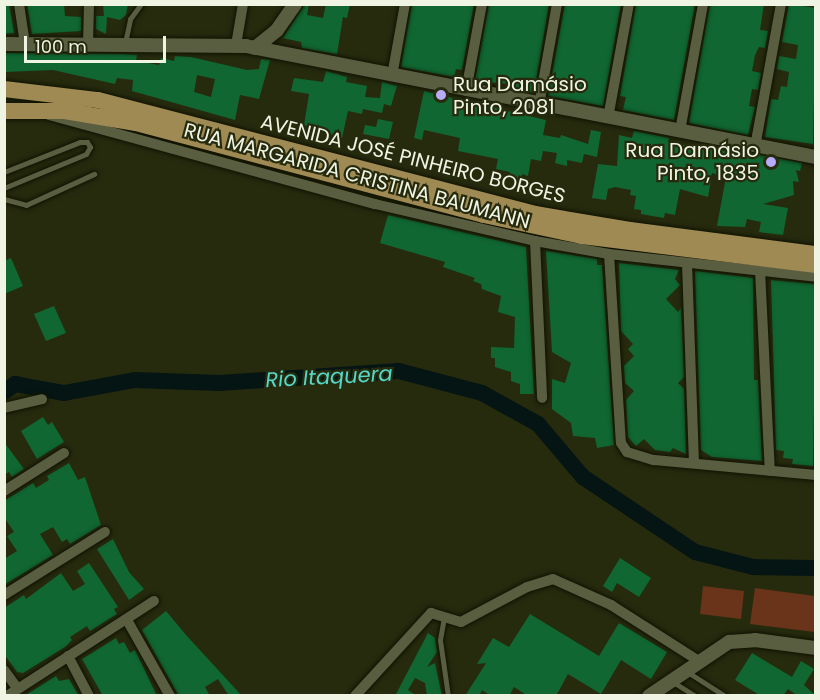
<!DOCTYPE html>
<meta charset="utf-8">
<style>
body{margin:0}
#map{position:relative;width:820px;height:700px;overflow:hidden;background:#272b0e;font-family:Poppins,sans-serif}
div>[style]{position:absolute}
.green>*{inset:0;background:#693419}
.river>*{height:16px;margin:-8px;padding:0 8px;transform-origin:8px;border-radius:8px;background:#051513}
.building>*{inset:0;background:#106731}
.roads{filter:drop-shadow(0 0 2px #101300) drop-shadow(0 0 2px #101300)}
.lane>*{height:5px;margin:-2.5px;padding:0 2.5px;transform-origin:2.5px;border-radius:2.5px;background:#5a5e41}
.street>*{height:10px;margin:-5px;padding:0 5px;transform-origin:5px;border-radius:5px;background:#5a5e41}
.secondary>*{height:14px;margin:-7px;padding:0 7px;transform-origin:7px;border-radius:7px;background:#5a5e41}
.primary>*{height:16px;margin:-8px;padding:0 8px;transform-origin:8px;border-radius:8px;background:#a08a54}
.dots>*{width:16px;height:16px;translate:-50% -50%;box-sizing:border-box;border:3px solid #272b0e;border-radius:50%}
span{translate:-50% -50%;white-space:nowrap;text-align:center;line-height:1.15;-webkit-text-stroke:4.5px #272b0e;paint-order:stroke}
.poi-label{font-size:20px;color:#f0f4e3}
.left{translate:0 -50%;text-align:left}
.right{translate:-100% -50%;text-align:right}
.street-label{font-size:20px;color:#f0f4e3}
.water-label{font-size:21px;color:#54d8ca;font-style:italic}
.frame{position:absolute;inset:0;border:6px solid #f0f4e3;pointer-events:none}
.scale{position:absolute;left:24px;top:36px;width:142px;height:27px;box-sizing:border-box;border:3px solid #f0f4e3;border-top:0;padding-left:8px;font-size:18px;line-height:21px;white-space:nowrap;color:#f0f4e3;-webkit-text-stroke:4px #272b0e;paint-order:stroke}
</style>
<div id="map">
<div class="green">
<i style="clip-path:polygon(703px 586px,744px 591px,741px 619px,700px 614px)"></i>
<i style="clip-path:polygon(755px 588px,815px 596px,815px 632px,750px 624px)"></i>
</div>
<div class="river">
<i style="left:4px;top:392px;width:14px;rotate:-36deg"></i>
<i style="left:15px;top:384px;width:50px;rotate:10.4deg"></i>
<i style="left:64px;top:393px;width:72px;rotate:-10.4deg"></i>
<i style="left:135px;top:380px;width:84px;rotate:2deg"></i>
<i style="left:219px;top:383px;width:180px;rotate:-3.8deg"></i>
<i style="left:399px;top:371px;width:86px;rotate:14.8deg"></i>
<i style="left:482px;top:393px;width:64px;rotate:29deg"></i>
<i style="left:538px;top:424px;width:70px;rotate:49.7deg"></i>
<i style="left:583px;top:477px;width:135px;rotate:33.8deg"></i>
<i style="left:695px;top:552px;width:60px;rotate:14.5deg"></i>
<i style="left:753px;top:567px;width:63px;rotate:0.9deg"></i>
</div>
<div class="building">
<i style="clip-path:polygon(4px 4px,9px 4px,14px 33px,4px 34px)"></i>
<i style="clip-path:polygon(27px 4px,64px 4px,65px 16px,81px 17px,81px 31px,32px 34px)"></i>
<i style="clip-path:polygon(103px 4px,128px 4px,126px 15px,120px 20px,107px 17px,106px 34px,96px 29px,96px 16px,104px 16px)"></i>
<i style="clip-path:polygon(305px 4px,309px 4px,307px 15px,323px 18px,326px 4px,350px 4px,347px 18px,343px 17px,337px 54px,302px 48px,301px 42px,283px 38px)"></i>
<i style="clip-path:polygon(412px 4px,474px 4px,462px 70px,456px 69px,454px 77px,401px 67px)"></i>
<i style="clip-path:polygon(489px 4px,549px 4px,534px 93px,508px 88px,509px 84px,475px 81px)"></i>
<i style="clip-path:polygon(565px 4px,621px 4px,603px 106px,548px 96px)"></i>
<i style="clip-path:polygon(636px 4px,695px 4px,674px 120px,623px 110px,626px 97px,620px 96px)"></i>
<i style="clip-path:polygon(710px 4px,764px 4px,760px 30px,768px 31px,765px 48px,759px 47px,755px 55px,752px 71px,761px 73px,758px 90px,752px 89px,749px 106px,755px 107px,748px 135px,689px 123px)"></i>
<i style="clip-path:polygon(789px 4px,816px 8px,813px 144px,765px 137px,771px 99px,778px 100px,781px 86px,787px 87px,789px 72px,777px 69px,779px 56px,796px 59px,798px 45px,782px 42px)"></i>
<i style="clip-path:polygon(evenodd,6px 53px,122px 54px,137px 55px,136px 61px,159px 65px,161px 58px,174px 61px,175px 56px,191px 57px,247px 70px,259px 69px,261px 59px,270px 60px,259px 99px,240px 95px,235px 120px,132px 91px,133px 80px,117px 78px,115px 84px,53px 70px,4px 72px,6px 53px,197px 75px,215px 79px,211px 97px,194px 92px,197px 75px)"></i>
<i style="clip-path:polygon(326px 71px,347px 77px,346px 82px,367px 86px,365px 97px,380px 98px,382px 82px,397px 86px,391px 106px,384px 104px,382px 113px,363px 109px,362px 114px,348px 111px,342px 138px,304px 125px,309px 94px,291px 91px,294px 78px,323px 82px)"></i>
<i style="clip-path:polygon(424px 91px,546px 120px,543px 135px,560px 138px,561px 135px,588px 144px,591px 130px,601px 132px,597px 157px,584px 154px,582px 163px,567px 160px,567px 166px,555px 163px,557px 153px,543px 151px,541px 161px,531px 159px,528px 176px,522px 174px,521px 181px,509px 178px,510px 172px,496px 169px,498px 159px,458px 151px,460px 138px,424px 130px,422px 140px,414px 138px)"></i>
<i style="clip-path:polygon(378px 119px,393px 122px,389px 139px,363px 134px,365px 125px,376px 127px)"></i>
<i style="clip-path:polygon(634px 131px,669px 138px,668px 142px,705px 149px,706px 145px,740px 156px,740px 151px,802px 163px,800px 171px,796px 170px,799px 182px,793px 181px,794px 195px,763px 204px,788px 208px,783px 235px,759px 232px,761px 222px,747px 219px,745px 227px,717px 226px,726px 177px,712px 173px,708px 197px,680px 189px,675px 215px,665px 213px,664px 218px,641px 214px,641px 210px,634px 209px,636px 196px,630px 195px,631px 190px,615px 187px,608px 189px,606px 200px,592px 198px,598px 164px,617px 166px,619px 135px,632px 138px)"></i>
<i style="clip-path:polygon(388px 215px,526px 247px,534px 394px,520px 394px,520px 384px,511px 381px,511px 372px,495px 367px,495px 358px,491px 358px,491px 347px,514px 348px,515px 317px,498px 312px,501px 296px,482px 289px,481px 284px,473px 281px,475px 278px,443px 267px,445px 262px,380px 243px)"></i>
<i style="clip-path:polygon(546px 251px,597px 259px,597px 265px,602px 265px,614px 445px,597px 448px,595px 438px,573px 436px,571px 423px,552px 409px,552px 379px,565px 383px,571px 363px,552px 352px)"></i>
<i style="clip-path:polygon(11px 258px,23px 286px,4px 294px,4px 261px)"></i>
<i style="clip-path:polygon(619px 263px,679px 270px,675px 279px,680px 285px,666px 299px,678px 312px,681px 308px,684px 377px,678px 383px,684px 389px,686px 454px,673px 448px,670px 452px,655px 450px,644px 439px,636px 446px,628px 437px,626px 400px,634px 391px,625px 383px,624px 366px,634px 356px,628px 349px,633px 344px,621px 331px)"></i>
<i style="clip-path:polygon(695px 271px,753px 278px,754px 380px,758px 380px,762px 461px,712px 457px,701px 450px)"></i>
<i style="clip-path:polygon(771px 280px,816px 284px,813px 466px,792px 464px,793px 459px,783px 458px,784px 451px,776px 450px)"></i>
<i style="clip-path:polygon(54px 306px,66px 333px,46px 341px,34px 314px)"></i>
<i style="clip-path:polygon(43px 417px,48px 425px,52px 422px,64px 442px,37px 459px,21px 431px)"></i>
<i style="clip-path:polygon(4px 442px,24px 469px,12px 477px,9px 472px,4px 475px)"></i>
<i style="clip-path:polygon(69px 463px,78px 480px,85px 477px,101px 525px,70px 544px,67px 539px,62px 542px,53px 527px,40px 534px,53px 555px,4px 585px,4px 559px,17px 551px,7px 536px,14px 532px,4px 517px,4px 501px,33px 483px,36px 488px,49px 480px,47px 476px)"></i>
<i style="clip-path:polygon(113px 539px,129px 572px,144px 589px,129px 600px,97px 549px)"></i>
<i style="clip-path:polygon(620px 558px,651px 578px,639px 597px,617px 583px,612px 592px,603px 586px)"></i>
<i style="clip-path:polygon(89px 563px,118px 607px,114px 609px,117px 614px,90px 631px,87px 626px,70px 637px,72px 640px,65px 647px,23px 673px,17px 672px,4px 654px,4px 608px,24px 595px,26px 599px,61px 573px,73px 591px,85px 584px,77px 571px)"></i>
<i style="clip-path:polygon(166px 611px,186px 635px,242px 696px,229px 696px,218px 679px,205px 687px,210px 696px,179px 696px,142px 630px)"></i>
<i style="clip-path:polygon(530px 614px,599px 656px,619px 623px,667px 652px,651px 679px,621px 660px,601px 694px,568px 674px,556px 696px,528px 696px,514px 687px,509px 696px,491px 696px,482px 690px,479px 696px,465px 696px,486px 663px,477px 664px,493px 638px,509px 647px)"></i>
<i style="clip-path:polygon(428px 633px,435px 638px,437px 652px,427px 667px,435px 663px,442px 696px,427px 696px,425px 683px,415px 678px,408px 690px,417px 696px,395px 696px)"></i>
<i style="clip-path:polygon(116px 638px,119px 644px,124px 642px,130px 653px,135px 650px,157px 696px,103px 696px,82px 659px)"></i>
<i style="clip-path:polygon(752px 653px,792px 677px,801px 661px,814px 669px,804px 685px,816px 696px,798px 696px,788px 689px,783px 696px,761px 696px,735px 680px)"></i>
<i style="clip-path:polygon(56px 676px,59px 681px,69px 679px,79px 696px,24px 696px)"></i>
</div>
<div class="roads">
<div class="lane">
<i style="left:125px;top:43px;width:25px;rotate:-78deg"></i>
<i style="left:130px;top:19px;width:19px;rotate:-54deg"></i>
<i style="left:4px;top:172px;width:82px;rotate:-21.5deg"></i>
<i style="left:80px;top:142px;width:7px"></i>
<i style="left:87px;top:142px;width:6px;rotate:59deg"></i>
<i style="left:90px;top:147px;width:8px;rotate:120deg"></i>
<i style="left:86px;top:154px;width:89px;rotate:157.5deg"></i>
<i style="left:4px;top:199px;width:23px;rotate:15deg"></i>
<i style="left:26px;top:205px;width:75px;rotate:-24.5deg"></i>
<i style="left:444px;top:617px;width:23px;rotate:100deg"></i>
<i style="left:440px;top:640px;width:57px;rotate:81.9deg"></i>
<i style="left:686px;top:671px;width:46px;rotate:32.7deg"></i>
<i style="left:673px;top:682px;width:26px;rotate:32deg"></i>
</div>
<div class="street">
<i style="left:19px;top:4px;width:40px;rotate:81.5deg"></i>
<i style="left:88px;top:45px;width:41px;rotate:-88.6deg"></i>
<i style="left:236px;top:45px;width:42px;rotate:-80.3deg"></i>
<i style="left:392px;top:76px;width:73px;rotate:-79.8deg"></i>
<i style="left:466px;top:91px;width:88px;rotate:-79.6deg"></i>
<i style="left:539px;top:105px;width:103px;rotate:-79.9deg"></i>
<i style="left:49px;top:115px;width:338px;rotate:15.3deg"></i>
<i style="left:375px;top:204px;width:164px;rotate:13deg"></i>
<i style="left:535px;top:241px;width:75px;rotate:10deg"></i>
<i style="left:609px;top:254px;width:208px;rotate:6.3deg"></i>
<i style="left:608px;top:118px;width:116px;rotate:-79.6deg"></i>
<i style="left:680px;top:131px;width:129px;rotate:-79.7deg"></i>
<i style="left:755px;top:147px;width:145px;rotate:-79.7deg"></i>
<i style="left:535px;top:241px;width:157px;rotate:87.4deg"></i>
<i style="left:609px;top:254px;width:189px;rotate:86.4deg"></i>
<i style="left:621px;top:443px;width:11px;rotate:56deg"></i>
<i style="left:627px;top:452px;width:28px;rotate:17deg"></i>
<i style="left:654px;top:460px;width:163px;rotate:5.3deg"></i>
<i style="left:687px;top:263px;width:200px;rotate:88deg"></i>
<i style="left:760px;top:270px;width:201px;rotate:87.2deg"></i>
<i style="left:4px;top:408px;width:39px;rotate:-13deg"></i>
<i style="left:4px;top:491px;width:71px;rotate:-32.3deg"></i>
<i style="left:4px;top:595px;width:119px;rotate:-32deg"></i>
<i style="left:127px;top:620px;width:87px;rotate:60.5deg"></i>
<i style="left:68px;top:656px;width:45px;rotate:62.3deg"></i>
<i style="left:4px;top:670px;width:22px;rotate:54deg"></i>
<i style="left:7px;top:696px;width:175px;rotate:-32.9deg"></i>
<i style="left:355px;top:696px;width:113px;rotate:-47.5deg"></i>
<i style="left:431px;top:613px;width:31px;rotate:17deg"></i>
<i style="left:461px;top:622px;width:75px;rotate:-27.9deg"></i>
<i style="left:527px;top:587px;width:27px;rotate:-17deg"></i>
<i style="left:553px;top:579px;width:64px;rotate:24.1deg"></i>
<i style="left:611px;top:605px;width:104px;rotate:32.5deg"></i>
</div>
<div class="secondary">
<i style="left:4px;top:44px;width:242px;rotate:0.5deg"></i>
<i style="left:246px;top:46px;width:581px;rotate:11.02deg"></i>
<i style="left:255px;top:48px;width:28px;rotate:-39deg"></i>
<i style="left:277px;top:30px;width:32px;rotate:-55deg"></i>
<i style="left:649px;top:696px;width:97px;rotate:-34deg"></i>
<i style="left:729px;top:642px;width:26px;rotate:-4deg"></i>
<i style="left:755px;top:640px;width:62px;rotate:7.5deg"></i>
</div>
<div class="primary">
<i style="left:4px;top:89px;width:95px;rotate:6.7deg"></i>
<i style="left:98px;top:100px;width:452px;rotate:14.6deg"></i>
<i style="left:535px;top:214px;width:96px;rotate:9.6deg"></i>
<i style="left:630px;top:230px;width:188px;rotate:7.4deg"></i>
<i style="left:4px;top:111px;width:61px"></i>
<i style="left:65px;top:111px;width:72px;rotate:9.6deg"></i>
<i style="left:136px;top:123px;width:360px;rotate:14.8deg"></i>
<i style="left:484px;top:215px;width:100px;rotate:12.1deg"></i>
<i style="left:582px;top:236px;width:236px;rotate:7.1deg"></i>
</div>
</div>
<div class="dots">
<i style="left:441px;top:95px;background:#b6acf8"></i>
<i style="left:771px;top:162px;background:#b6acf8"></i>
</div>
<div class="poi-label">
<span class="left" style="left:453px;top:96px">Rua Damásio<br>Pinto, 2081</span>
<span class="right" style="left:759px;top:162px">Rua Damásio<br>Pinto, 1835</span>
</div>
<div class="street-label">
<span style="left:413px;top:159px;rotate:14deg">AVENIDA JOSÉ PINHEIRO BORGES</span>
<span style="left:357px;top:176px;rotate:15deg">RUA MARGARIDA CRISTINA BAUMANN</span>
</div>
<div class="water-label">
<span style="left:329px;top:377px;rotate:-3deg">Rio Itaquera</span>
</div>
<div class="frame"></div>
<div class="scale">100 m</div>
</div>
